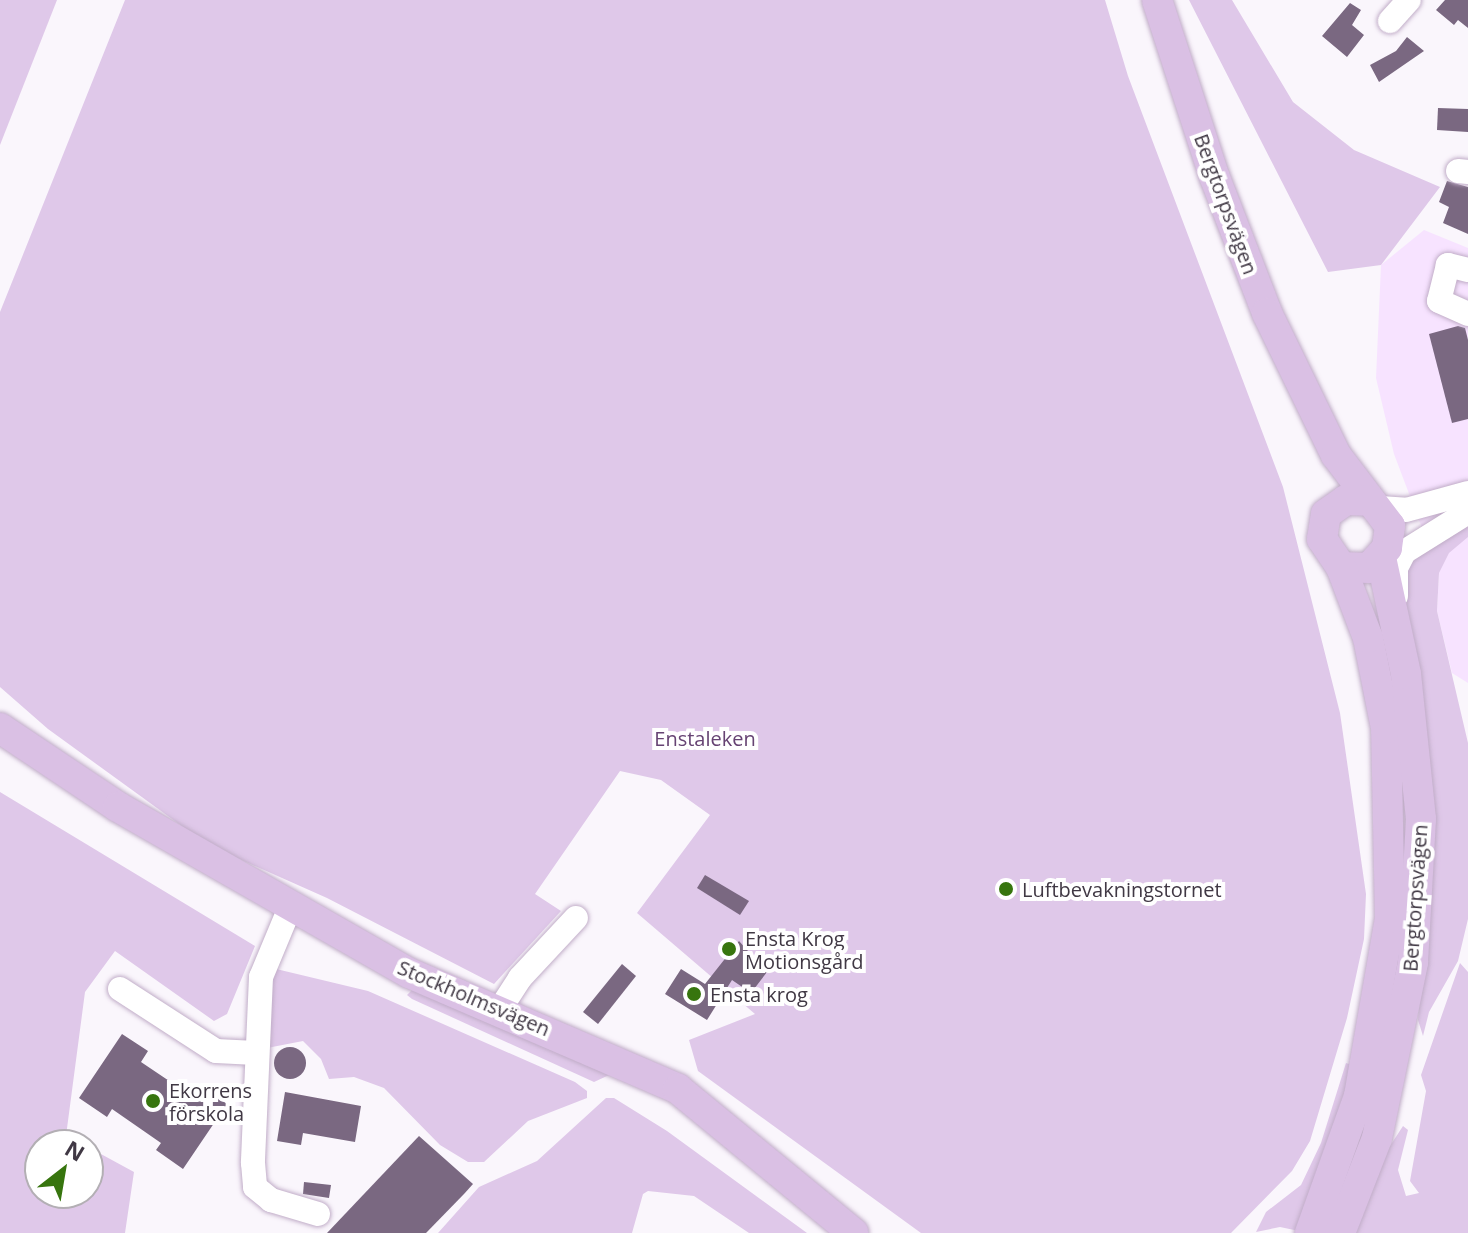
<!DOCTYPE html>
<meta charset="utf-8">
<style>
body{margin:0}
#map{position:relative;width:1468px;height:1233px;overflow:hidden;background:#faf6fc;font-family:"Open Sans",sans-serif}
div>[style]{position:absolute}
.built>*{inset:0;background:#f7e3ff}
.green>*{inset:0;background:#dfc8e9}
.building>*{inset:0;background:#7a6881}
.round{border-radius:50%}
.roads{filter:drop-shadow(0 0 2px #c1adc8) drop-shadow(0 0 2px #c1adc8)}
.minor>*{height:24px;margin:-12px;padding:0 12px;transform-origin:12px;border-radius:12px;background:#fff}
.major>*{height:30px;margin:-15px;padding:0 15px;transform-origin:15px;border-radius:15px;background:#dac0e4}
.dots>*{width:22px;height:22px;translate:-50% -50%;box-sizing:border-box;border:4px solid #fff;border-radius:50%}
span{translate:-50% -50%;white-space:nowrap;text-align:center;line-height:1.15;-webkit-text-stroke:8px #fff;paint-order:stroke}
.street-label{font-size:20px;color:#403844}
.park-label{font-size:20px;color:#664373}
.poi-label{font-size:20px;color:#403844}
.left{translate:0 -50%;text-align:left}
.north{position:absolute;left:24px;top:1129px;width:80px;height:80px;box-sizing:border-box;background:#fff;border:2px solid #b3afb4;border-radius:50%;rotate:31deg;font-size:22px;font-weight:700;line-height:32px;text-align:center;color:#403844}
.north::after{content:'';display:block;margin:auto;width:28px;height:36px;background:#37750e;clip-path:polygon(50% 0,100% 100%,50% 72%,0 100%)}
</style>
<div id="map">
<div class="built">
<i style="clip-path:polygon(1424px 230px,1468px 248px,1468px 683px,1452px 673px,1437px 611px,1439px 573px,1394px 454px,1376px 378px,1381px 265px)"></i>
</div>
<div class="green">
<i style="clip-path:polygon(0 0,57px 0,0 145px)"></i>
<i style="clip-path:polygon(125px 0,1105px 0,1128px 76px,1283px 487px,1340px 713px,1366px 894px,1364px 939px,1347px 1018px,1310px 1141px,1292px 1171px,1231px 1233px,921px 1233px,698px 1071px,689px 1040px,755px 1014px,637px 913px,710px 815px,661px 780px,620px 771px,535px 894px,561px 911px,494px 984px,327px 898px,208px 845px,48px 729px,0 687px,0 312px)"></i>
<i style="clip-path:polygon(1189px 0,1232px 0,1293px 102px,1354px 150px,1440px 187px,1381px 265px,1328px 272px)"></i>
<i style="clip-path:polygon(1468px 518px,1468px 537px,1449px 553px,1439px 573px,1437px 611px,1468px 743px,1468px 919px,1458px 961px,1429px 1012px,1423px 1036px,1418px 1020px,1430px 872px,1401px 580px,1410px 553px)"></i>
<i style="clip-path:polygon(0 792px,255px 946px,227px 1014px,214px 1021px,115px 951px,85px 992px,66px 1136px,83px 1145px,40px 1145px,40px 1193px,88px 1193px,88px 1147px,134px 1172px,125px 1233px,0 1233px)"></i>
<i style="clip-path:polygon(1460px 963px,1468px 972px,1468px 1233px,1354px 1233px,1379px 1163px,1403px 1126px,1408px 1130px,1398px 1170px,1406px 1196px,1419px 1193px,1410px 1181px,1426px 1091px,1421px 1075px)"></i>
<i style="clip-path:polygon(272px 968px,368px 991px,575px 1082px,587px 1091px,587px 1098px,528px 1121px,484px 1162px,468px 1162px,440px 1145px,384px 1088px,354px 1077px,329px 1079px,321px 1059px,303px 1041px,267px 1048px)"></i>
<i style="clip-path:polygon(416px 986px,620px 1070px,594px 1082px,412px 999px,407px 995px)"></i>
<i style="clip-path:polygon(1346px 1063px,1357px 1067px,1299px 1231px,1280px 1227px,1256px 1232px,1266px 1212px,1301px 1185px,1321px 1143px)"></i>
<i style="clip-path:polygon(606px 1098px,614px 1098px,667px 1131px,807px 1233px,749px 1233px,694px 1196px,648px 1191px,643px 1194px,632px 1233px,438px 1233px,479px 1187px,537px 1161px)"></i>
</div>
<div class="building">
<i style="clip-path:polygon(1445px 0,1468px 0,1468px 28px,1458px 20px,1454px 25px,1436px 10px)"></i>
<i style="clip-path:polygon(1350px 3px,1361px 10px,1352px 25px,1364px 35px,1347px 57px,1322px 36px)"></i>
<i style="clip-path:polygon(1407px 37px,1424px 51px,1379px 82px,1370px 65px,1396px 51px)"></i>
<i style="clip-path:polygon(1438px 108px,1468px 109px,1468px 132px,1437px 130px)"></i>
<i style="clip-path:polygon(1447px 181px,1468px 187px,1468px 234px,1443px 223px,1449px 207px,1439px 202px)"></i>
<i style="clip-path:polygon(1458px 326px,1465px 328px,1468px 340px,1468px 419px,1452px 423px,1429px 334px)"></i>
<i style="clip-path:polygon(705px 875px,749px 901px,740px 915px,697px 888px)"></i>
<i style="clip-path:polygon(739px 941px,767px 972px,751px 993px,732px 980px,707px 1020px,665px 994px,681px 969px,705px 984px)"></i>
<i style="clip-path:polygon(622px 964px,636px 976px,598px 1024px,583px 1012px)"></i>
<i style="clip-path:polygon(122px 1034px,148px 1051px,141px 1062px,193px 1097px,201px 1086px,227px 1104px,183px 1169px,156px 1150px,161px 1143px,112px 1109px,107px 1117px,79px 1098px)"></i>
<i class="round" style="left:274px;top:1047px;width:32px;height:32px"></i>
<i style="clip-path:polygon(285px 1092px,361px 1106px,355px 1142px,303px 1133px,301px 1145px,277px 1141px)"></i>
<i style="clip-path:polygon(419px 1136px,473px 1184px,464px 1194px,426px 1233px,327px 1233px)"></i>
<i style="clip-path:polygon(304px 1182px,331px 1185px,329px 1198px,303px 1194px)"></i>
</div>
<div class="roads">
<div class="minor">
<i style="left:1390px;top:21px;width:28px;rotate:-48deg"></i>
<i style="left:1458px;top:171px;width:10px;rotate:6deg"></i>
<i style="left:1468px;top:270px;width:21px;rotate:-166deg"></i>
<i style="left:1448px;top:265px;width:37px;rotate:104deg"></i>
<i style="left:1439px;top:301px;width:32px;rotate:24deg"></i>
<i style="left:1380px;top:508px;width:26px;rotate:4deg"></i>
<i style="left:1406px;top:510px;width:64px;rotate:-15.3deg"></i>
<i style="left:1396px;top:596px;width:28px;rotate:-90deg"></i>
<i style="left:1396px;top:568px;width:18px;rotate:-63deg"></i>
<i style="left:1404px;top:552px;width:75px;rotate:-32deg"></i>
<i style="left:291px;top:905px;width:78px;rotate:112.6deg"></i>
<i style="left:261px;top:977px;width:186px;rotate:92.5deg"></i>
<i style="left:253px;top:1163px;width:24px;rotate:85deg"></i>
<i style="left:255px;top:1187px;width:21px;rotate:39deg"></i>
<i style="left:271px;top:1200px;width:49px;rotate:16.6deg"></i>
<i style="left:120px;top:989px;width:114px;rotate:32.9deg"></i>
<i style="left:216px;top:1051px;width:40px;rotate:2.9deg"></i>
<i style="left:500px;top:1009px;width:37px;rotate:-57deg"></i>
<i style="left:520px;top:978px;width:82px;rotate:-47deg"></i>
</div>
<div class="major">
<i style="left:1157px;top:0;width:187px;rotate:72deg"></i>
<i style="left:1215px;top:178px;width:145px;rotate:68.9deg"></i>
<i style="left:1267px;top:313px;width:158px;rotate:64.1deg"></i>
<i style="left:1336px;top:455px;width:89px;rotate:52.7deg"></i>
<i style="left:1390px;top:526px;width:22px;rotate:98deg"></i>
<i style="left:1387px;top:548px;width:27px;rotate:132deg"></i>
<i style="left:1369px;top:568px;width:28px;rotate:-178deg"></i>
<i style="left:1341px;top:567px;width:34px;rotate:-124deg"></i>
<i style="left:1322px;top:539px;width:25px;rotate:-81deg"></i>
<i style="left:1326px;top:514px;width:24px;rotate:-35deg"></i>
<i style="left:1346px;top:500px;width:24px;rotate:2deg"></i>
<i style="left:0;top:728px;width:142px;rotate:33.8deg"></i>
<i style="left:118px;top:807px;width:335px;rotate:29.7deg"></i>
<i style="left:409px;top:973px;width:293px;rotate:23.3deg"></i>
<i style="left:678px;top:1089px;width:227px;rotate:39.4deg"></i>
<i style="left:1310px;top:1233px;width:145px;rotate:-70.3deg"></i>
<i style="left:1359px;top:1096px;width:181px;rotate:-80.1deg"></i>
<i style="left:1390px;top:918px;width:190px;rotate:-91.2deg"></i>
<i style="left:1386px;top:728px;width:92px;rotate:-101.3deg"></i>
<i style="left:1368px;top:638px;width:76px;rotate:-110.8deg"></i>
<i style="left:1340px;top:1233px;width:102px;rotate:-68.7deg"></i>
<i style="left:1377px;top:1138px;width:180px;rotate:-78.4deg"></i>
<i style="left:1413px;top:962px;width:143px;rotate:-86.8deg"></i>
<i style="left:1421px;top:819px;width:146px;rotate:-95.9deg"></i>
<i style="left:1406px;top:674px;width:120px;rotate:-102.1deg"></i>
</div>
</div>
<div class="dots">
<i style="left:1006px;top:889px;background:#37750e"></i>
<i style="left:729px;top:949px;background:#37750e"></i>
<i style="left:694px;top:994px;background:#37750e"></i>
<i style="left:153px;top:1101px;background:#37750e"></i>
</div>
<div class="street-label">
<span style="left:1226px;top:204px;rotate:70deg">Bergtorpsvägen</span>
<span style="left:1415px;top:898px;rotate:-86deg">Bergtorpsvägen</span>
<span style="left:474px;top:998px;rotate:23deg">Stockholmsvägen</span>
</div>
<div class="park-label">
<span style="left:705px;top:738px">Enstaleken</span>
</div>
<div class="poi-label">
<span class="left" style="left:1022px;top:889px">Luftbevakningstornet</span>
<span class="left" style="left:745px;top:950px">Ensta Krog<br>Motionsgård</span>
<span class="left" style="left:710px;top:994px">Ensta krog</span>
<span class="left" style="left:169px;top:1102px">Ekorrens<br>förskola</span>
</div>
<div class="north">N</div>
</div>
